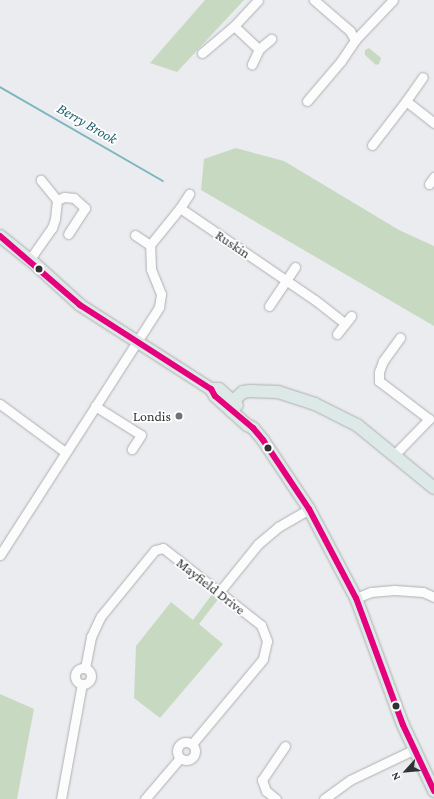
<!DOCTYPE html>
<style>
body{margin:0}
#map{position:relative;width:434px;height:799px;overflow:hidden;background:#eaecef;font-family:"Crimson Pro",serif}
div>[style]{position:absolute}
.green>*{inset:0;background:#c7dac1}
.stream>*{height:2px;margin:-1px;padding:0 1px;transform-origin:1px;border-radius:1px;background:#7db5c0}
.roads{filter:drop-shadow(0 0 1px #aeafb1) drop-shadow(0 0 1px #aeafb1)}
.minor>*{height:9px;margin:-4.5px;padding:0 4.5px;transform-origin:4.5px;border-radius:4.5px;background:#fcfcfd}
.minor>.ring{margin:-4.5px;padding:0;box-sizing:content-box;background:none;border:9px solid #fcfcfd;border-radius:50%}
.major>*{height:12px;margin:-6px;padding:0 6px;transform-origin:6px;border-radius:6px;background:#dde9e6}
.bus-1>*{height:6px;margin:-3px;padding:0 3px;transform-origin:3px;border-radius:3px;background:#e5007d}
.dots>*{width:11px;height:11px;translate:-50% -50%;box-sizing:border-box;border:2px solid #fff;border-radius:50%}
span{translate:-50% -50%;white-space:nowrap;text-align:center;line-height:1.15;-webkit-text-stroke:3.5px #fff;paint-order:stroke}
.street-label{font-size:14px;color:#303133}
.poi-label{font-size:14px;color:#303133}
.right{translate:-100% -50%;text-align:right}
.water-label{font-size:15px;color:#20616c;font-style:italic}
.north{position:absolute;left:386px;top:751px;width:40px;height:40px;-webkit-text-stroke:3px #fff;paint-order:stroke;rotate:243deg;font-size:11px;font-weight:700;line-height:16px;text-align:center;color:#303133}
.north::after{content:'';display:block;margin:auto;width:14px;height:18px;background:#303133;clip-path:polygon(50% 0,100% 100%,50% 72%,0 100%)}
</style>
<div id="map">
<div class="green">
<i style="clip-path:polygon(205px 0,244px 0,177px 72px,150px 63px)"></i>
<i style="clip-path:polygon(369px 48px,381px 58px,379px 64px,376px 65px,365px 55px,365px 50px)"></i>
<i style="clip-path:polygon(236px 148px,284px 161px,399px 230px,434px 246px,434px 326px,201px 190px,204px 159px)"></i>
<i style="clip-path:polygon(213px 593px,219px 598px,199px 624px,223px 644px,160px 718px,134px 698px,136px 646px,171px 602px,193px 620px)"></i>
<i style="clip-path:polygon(0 694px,34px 709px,17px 799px,0 799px)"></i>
</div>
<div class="stream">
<i style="left:0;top:87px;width:188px;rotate:30deg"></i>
</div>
<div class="roads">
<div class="minor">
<i style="left:234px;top:26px;width:34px;rotate:43deg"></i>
<i style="left:259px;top:49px;width:17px;rotate:115deg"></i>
<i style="left:355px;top:40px;width:55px;rotate:-46.5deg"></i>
<i style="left:259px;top:49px;width:16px;rotate:-40deg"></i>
<i style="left:202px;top:53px;width:42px;rotate:-40.2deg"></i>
<i style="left:234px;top:26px;width:35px;rotate:-47deg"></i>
<i style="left:307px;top:101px;width:52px;rotate:-49.6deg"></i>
<i style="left:341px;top:61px;width:25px;rotate:-56deg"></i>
<i style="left:355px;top:40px;width:10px;rotate:-119deg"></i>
<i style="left:350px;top:31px;width:48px;rotate:-139.3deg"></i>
<i style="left:406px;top:101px;width:29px;rotate:-55deg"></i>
<i style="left:372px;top:145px;width:56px;rotate:-52.3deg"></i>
<i style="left:406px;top:101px;width:36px;rotate:38deg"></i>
<i style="left:429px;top:184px;width:9px;rotate:-54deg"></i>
<i style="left:57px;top:200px;width:8px;rotate:-23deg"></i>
<i style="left:64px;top:197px;width:10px;rotate:6deg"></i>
<i style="left:74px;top:198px;width:15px;rotate:42deg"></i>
<i style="left:85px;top:208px;width:31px;rotate:123deg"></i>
<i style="left:180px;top:208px;width:17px;rotate:-57deg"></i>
<i style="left:135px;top:235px;width:18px;rotate:34deg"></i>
<i style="left:30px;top:259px;width:38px;rotate:-55deg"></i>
<i style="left:52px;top:228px;width:9px;rotate:-72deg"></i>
<i style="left:55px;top:219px;width:19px;rotate:-84deg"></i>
<i style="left:57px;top:200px;width:26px;rotate:-129deg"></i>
<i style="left:269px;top:306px;width:47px;rotate:-56.3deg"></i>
<i style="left:337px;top:334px;width:23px;rotate:-52deg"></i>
<i style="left:0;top:404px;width:81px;rotate:36.4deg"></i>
<i style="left:95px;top:406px;width:54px;rotate:32.2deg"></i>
<i style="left:141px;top:435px;width:17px;rotate:123deg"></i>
<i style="left:395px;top:454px;width:49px;rotate:-45.8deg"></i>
<i style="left:429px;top:419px;width:63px;rotate:-142.8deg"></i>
<i style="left:379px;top:381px;width:9px;rotate:-90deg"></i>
<i style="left:379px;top:372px;width:12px;rotate:-70deg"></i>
<i style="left:383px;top:361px;width:29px;rotate:-54deg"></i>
<i style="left:0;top:555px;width:295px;rotate:-57.3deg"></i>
<i style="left:159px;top:307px;width:13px;rotate:-81deg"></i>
<i style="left:161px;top:294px;width:27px;rotate:-112deg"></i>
<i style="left:151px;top:269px;width:24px;rotate:-92deg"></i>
<i style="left:150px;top:245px;width:48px;rotate:-51deg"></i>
<i style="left:180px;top:208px;width:163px;rotate:34.3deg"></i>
<i style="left:315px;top:300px;width:37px;rotate:38deg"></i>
<i style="left:220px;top:591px;width:60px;rotate:-51deg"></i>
<i style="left:258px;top:544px;width:26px;rotate:-40deg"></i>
<i style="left:278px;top:527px;width:36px;rotate:-30deg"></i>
<i style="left:356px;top:598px;width:16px;rotate:-22deg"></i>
<i style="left:371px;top:592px;width:23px;rotate:-5deg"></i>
<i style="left:394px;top:590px;width:29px;rotate:4deg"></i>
<i style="left:423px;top:592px;width:12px;rotate:24deg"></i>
<i style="left:85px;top:668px;width:32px;rotate:-79deg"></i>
<i style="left:91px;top:637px;width:23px;rotate:-65deg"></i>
<i style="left:101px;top:616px;width:85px;rotate:-50.7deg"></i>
<i style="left:155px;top:550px;width:8px;rotate:-14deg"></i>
<i style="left:163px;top:548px;width:125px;rotate:38.2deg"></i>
<i style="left:261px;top:625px;width:17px;rotate:69deg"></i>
<i style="left:267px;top:641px;width:18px;rotate:103deg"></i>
<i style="left:263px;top:659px;width:111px;rotate:129.9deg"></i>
<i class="ring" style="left:75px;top:668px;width:7px;height:7px"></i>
<i class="ring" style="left:177px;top:742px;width:9px;height:9px"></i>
<i style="left:61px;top:799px;width:117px;rotate:-79.7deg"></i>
<i style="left:145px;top:799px;width:54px;rotate:-49.5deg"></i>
<i style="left:276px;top:799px;width:13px;rotate:-141deg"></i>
<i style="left:266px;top:791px;width:12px;rotate:-110deg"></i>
<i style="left:262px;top:780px;width:41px;rotate:-55.9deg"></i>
<i style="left:324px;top:799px;width:32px;rotate:-36deg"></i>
<i style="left:350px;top:780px;width:70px;rotate:-25.5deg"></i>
</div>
<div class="major">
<i style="left:0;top:236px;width:45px;rotate:38.7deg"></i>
<i style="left:35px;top:264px;width:61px;rotate:42.3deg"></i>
<i style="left:80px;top:305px;width:156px;rotate:32.7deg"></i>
<i style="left:211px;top:389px;width:8px;rotate:60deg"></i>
<i style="left:215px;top:396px;width:43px;rotate:42.2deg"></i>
<i style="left:247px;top:425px;width:7px;rotate:27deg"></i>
<i style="left:253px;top:428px;width:16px;rotate:50deg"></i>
<i style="left:263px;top:440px;width:83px;rotate:56.3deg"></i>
<i style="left:309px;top:509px;width:101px;rotate:62.2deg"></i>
<i style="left:356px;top:598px;width:135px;rotate:69.7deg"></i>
<i style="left:403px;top:725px;width:73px;rotate:64.8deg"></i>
<i style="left:211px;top:389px;width:8px"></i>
<i style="left:219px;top:389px;width:24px;rotate:42deg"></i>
<i style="left:231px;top:411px;width:10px;rotate:-79deg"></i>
<i style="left:233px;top:401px;width:13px;rotate:-42deg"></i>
<i style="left:243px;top:392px;width:7px;rotate:-8deg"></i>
<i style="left:250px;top:391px;width:28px;rotate:2deg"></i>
<i style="left:278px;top:392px;width:39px;rotate:18deg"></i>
<i style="left:315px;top:404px;width:47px;rotate:26.6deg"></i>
<i style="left:357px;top:425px;width:99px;rotate:39.3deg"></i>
</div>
</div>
<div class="bus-1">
<i style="left:0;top:236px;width:106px;rotate:40.8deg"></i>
<i style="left:80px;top:305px;width:156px;rotate:32.7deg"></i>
<i style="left:211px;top:389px;width:8px;rotate:60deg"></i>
<i style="left:215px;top:396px;width:50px;rotate:40.1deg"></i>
<i style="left:253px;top:428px;width:16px;rotate:50deg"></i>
<i style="left:263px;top:440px;width:83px;rotate:56.3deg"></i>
<i style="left:309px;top:509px;width:101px;rotate:62.2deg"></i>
<i style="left:356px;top:598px;width:135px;rotate:69.7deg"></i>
<i style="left:403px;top:725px;width:73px;rotate:64.8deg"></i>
</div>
<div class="dots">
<i style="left:39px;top:269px;background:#303133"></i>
<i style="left:179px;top:416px;background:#717275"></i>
<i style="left:268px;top:448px;background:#303133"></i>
<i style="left:396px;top:706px;background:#303133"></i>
</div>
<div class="street-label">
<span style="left:233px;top:244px;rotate:34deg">Ruskin</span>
<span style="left:211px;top:586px;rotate:38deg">Mayfield Drive</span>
</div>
<div class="poi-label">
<span class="right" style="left:171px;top:416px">Londis</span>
</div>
<div class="water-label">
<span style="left:87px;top:124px;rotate:30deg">Berry Brook</span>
</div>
<div class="north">N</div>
</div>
